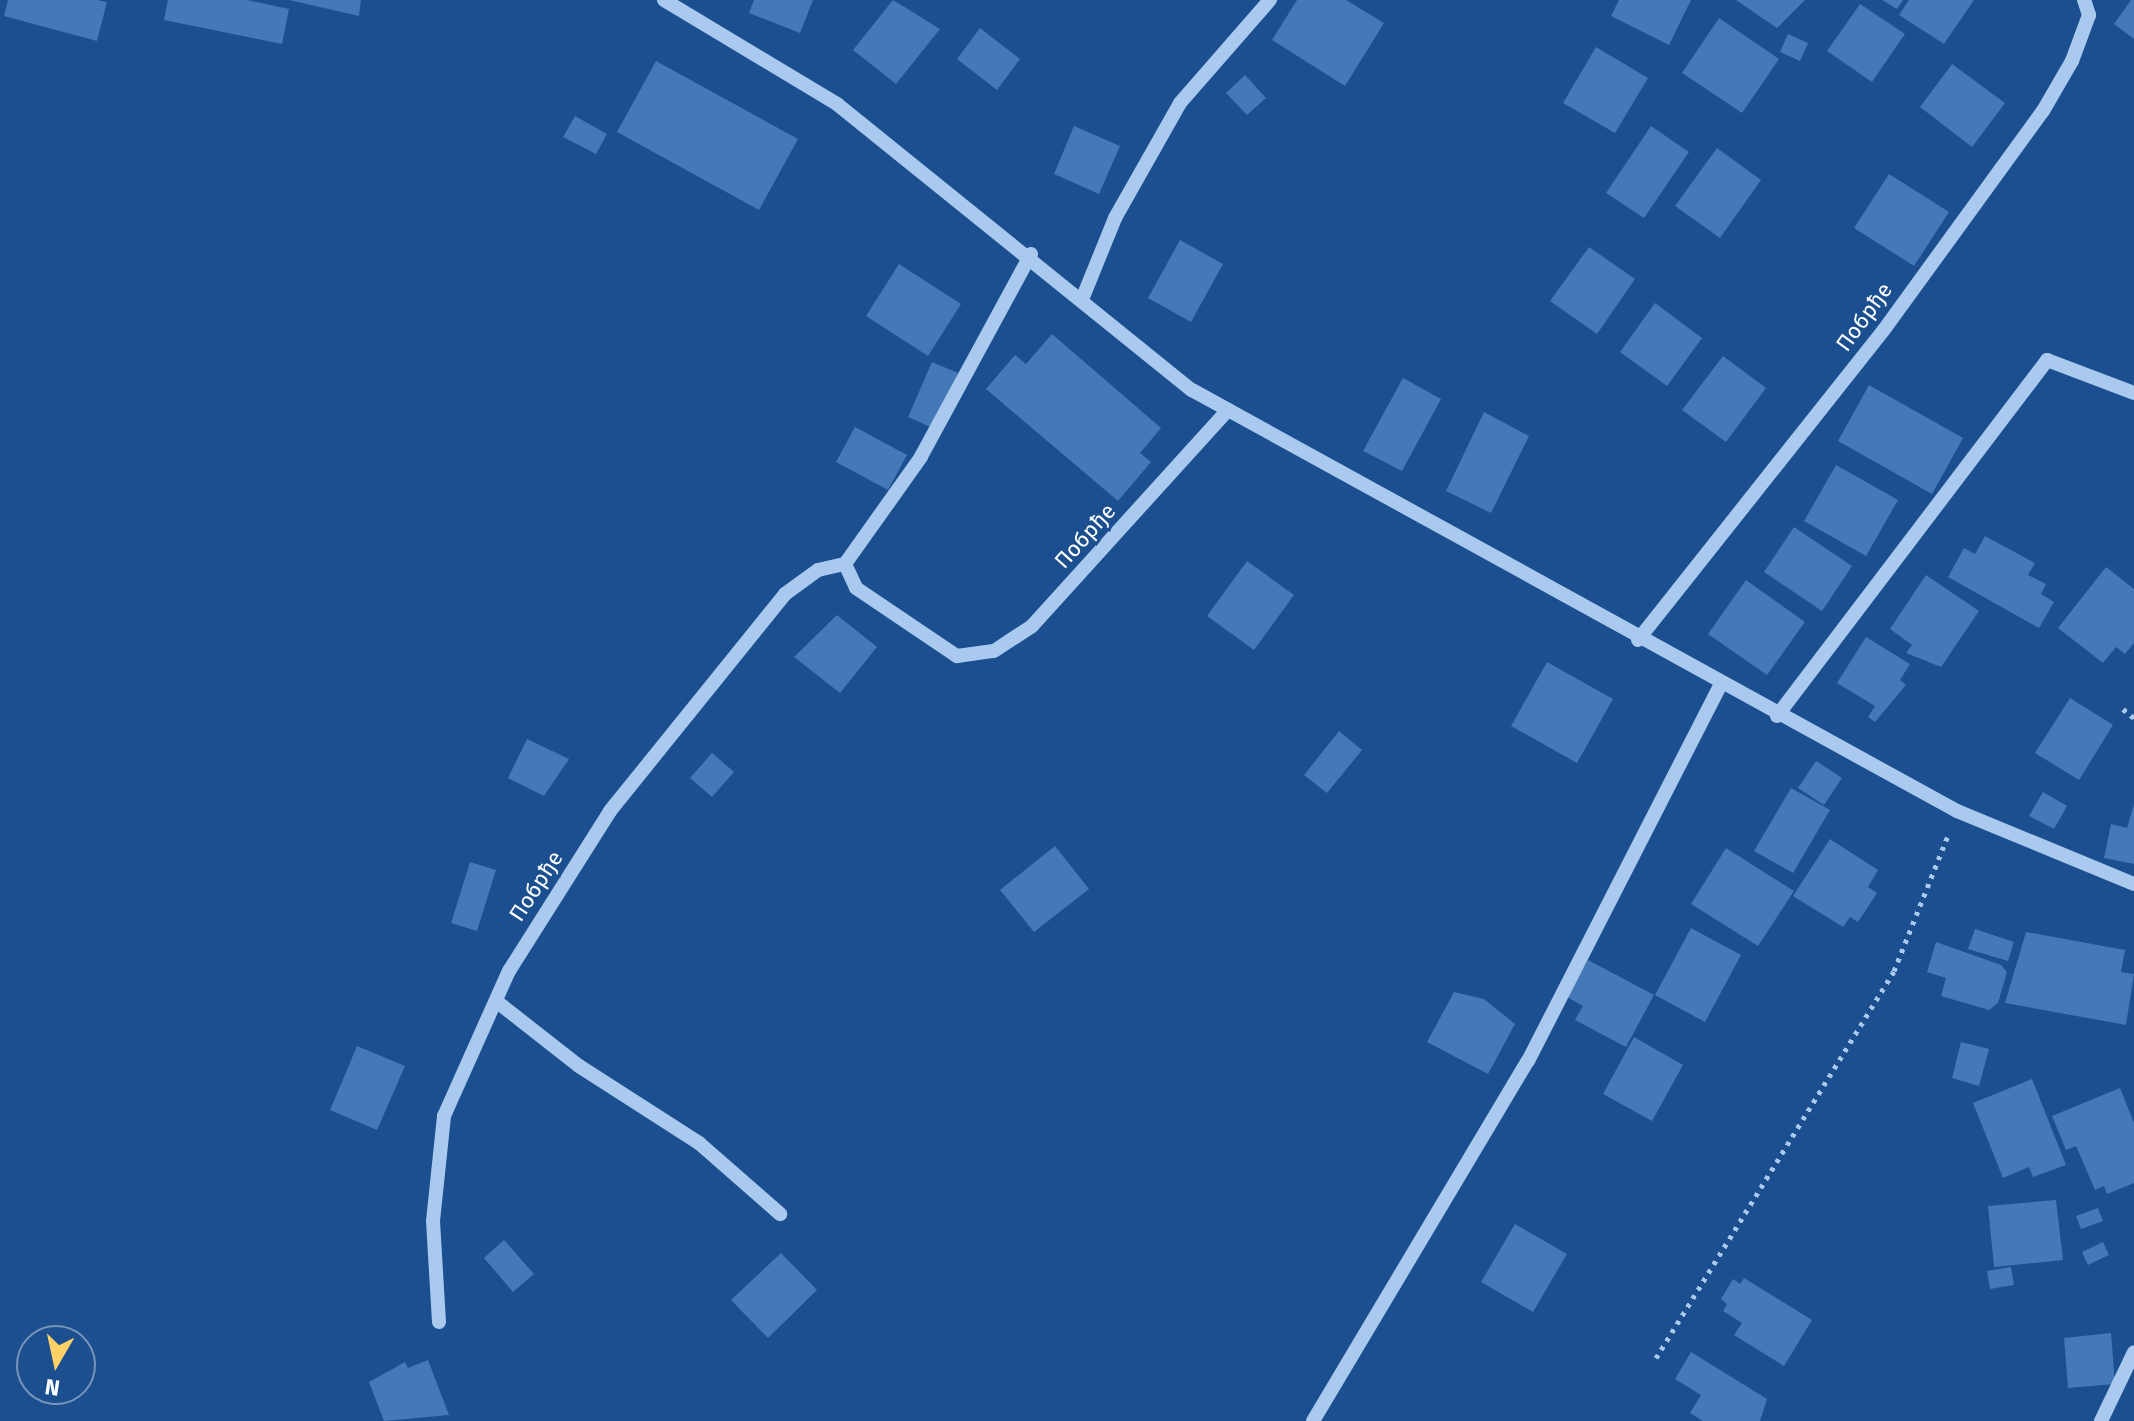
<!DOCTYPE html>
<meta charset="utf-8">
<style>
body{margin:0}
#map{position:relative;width:2134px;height:1421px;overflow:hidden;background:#1b4f8f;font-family:"Fira Sans",sans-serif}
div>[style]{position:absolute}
.building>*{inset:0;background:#4478b7}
.path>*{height:5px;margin-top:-2.5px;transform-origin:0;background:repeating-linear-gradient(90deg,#a9c9ee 0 4px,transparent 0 10px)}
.minor>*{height:14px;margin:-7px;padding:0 7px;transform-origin:7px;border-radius:7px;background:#a9c9ee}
span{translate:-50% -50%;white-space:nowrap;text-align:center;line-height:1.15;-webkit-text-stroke:6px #1b4f8f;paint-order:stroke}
.street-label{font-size:22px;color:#fff}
.north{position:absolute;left:16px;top:1325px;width:80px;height:80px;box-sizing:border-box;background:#1b4f8f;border:2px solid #7695bc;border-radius:50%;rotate:189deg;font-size:22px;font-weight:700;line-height:32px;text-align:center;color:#fff}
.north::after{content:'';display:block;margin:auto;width:28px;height:36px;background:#ffd166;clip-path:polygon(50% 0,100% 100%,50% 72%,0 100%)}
</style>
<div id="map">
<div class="building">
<i style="clip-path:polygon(8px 0,97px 0,107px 2px,97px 41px,4px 16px)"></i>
<i style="clip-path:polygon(168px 0,247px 0,289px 9px,282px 44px,164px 20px)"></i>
<i style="clip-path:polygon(289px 0,361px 0,359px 16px)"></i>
<i style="clip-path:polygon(754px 0,813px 0,800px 33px,749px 13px)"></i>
<i style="clip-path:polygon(893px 0,940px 29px,896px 84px,853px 50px)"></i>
<i style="clip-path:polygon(1297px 0,1346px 0,1384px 23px,1345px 86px,1272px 40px)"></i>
<i style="clip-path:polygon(1619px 0,1691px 0,1669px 45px,1611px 16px)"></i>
<i style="clip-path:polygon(1736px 0,1805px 0,1777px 28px)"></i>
<i style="clip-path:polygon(1882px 0,1903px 0,1897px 9px)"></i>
<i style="clip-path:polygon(1909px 0,1974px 0,1944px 44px,1899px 15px)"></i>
<i style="clip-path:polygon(2131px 0,2134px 0,2134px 39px,2114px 24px)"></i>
<i style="clip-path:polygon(1860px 4px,1905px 34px,1872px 82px,1827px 51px)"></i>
<i style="clip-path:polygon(1719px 18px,1779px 59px,1742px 113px,1682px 73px)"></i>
<i style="clip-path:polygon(980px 28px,1020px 59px,997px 90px,957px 59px)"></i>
<i style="clip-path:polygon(1788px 34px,1808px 43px,1800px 61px,1780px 52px)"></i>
<i style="clip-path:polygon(1596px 47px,1648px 78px,1615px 133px,1563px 103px)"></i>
<i style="clip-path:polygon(656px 61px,798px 139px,759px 210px,617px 132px)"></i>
<i style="clip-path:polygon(1952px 64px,2005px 103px,1972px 147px,1920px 107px)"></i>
<i style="clip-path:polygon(1245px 75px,1266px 98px,1247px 115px,1226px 93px)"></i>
<i style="clip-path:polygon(575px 116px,607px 134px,596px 154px,563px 137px)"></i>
<i style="clip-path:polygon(1074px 126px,1120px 146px,1099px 194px,1054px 174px)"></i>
<i style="clip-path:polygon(1651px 126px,1689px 152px,1644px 218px,1606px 193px)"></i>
<i style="clip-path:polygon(1717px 148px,1761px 180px,1720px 238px,1675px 206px)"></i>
<i style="clip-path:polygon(1889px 174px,1949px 212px,1914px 266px,1854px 228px)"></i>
<i style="clip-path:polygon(1180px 240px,1223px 264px,1191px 322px,1148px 298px)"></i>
<i style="clip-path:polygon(1589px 247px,1635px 279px,1597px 334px,1550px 301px)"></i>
<i style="clip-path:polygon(899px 264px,961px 304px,928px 356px,866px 316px)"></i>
<i style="clip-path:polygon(1655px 303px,1702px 338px,1667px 386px,1620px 352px)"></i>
<i style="clip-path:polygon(1052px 334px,1161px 428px,1140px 453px,1151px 462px,1118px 501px,986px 389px,1015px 355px,1026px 364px)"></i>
<i style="clip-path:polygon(1723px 356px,1766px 388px,1726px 442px,1682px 410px)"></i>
<i style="clip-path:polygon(932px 362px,958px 373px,935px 429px,908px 417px)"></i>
<i style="clip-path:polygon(1403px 378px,1441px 399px,1402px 471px,1363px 451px)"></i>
<i style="clip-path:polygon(1869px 385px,1963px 438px,1932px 494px,1838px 441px)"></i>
<i style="clip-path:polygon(1484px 412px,1529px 436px,1491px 513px,1446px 491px)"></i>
<i style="clip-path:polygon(855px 427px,907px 455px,888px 490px,836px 462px)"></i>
<i style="clip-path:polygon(1836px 465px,1898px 500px,1866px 556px,1804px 521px)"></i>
<i style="clip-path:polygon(1794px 527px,1852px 566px,1822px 611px,1764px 572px)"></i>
<i style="clip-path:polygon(1985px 536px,2035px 563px,2028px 575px,2046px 584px,2041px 594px,2054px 602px,2039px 628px,1948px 577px,1964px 548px,1975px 554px)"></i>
<i style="clip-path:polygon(1247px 561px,1294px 595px,1254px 650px,1207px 616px)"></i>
<i style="clip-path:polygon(2106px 567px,2134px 589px,2134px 643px,2125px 654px,2116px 647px,2103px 663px,2058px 628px)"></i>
<i style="clip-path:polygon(1926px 575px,1979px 611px,1941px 667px,1906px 653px,1912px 645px,1890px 629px)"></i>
<i style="clip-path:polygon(1746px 580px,1805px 622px,1767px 675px,1708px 634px)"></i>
<i style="clip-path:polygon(837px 615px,877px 647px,840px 693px,794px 657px)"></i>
<i style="clip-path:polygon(1866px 637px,1910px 664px,1900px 680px,1906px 685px,1875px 722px,1868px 717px,1875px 706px,1837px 683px)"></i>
<i style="clip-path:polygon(1547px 662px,1613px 699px,1577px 763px,1511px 726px)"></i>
<i style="clip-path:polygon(2070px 698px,2113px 725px,2079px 780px,2035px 753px)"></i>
<i style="clip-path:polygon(1339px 731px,1362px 750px,1327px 793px,1304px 775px)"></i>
<i style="clip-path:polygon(527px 739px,569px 759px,544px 796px,508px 778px)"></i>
<i style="clip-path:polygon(712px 753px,734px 772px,712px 797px,690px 778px)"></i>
<i style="clip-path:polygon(1816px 761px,1842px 778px,1824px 805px,1798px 788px)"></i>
<i style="clip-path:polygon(1791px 788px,1830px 810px,1793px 873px,1754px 851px)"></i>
<i style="clip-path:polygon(2043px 792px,2067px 806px,2054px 829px,2029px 816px)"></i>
<i style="clip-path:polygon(2134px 804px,2134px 864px,2104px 858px,2111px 824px,2127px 828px)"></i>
<i style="clip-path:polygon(1830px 839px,1878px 870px,1868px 887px,1877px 893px,1858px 922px,1850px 917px,1843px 927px,1793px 896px)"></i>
<i style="clip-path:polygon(1055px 846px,1089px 889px,1034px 932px,1000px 890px)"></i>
<i style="clip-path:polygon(1726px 848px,1794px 891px,1758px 946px,1691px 904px)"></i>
<i style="clip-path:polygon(470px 862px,496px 870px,477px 931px,451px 923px)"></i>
<i style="clip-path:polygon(1691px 928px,1741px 955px,1705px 1022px,1655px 995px)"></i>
<i style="clip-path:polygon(1975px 929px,2014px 942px,2008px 961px,1968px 949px)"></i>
<i style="clip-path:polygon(2026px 932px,2125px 950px,2121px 972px,2134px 974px,2126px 1025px,2005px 1003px)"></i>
<i style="clip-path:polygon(1936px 942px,2001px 965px,2007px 972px,1998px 1003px,1989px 1010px,1941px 996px,1946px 978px,1927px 972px)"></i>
<i style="clip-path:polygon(1588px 960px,1654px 995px,1626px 1047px,1575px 1020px,1583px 1006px,1567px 997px)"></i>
<i style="clip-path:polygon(1454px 992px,1484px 999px,1515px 1024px,1488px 1074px,1427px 1042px)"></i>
<i style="clip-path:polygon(1634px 1037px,1683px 1065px,1652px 1121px,1603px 1094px)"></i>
<i style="clip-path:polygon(1961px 1042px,1989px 1049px,1979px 1086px,1952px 1078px)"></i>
<i style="clip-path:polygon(357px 1046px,405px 1066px,377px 1130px,330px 1110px)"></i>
<i style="clip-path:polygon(2032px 1079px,2066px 1165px,2033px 1177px,2029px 1167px,2003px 1178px,1973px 1103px)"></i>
<i style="clip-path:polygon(2120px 1088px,2134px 1123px,2134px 1183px,2107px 1194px,2104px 1186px,2095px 1190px,2076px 1146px,2066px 1150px,2052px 1116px)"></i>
<i style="clip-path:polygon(2056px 1200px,2063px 1260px,1994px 1267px,1988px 1206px)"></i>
<i style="clip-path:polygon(2098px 1208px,2103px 1221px,2081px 1229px,2076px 1216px)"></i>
<i style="clip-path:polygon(1515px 1224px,1567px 1254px,1533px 1312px,1481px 1282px)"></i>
<i style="clip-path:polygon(504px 1240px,534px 1274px,513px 1292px,484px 1258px)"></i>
<i style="clip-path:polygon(2103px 1242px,2109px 1255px,2088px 1265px,2082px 1252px)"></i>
<i style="clip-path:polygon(781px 1253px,817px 1290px,768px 1338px,731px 1300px)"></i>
<i style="clip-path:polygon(2011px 1267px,2014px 1285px,1990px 1289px,1987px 1271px)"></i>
<i style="clip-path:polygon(1744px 1278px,1812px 1320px,1784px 1366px,1734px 1335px,1742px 1323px,1723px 1311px,1727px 1304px,1721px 1299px,1733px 1279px,1740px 1284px)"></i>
<i style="clip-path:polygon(2111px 1333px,2115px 1384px,2068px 1388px,2064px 1338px)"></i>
<i style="clip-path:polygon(1691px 1352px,1767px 1399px,1760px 1421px,1703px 1421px,1690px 1413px,1701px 1395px,1675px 1379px)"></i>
<i style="clip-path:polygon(428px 1360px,449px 1415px,384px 1421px,369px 1382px,405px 1362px,408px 1368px)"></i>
</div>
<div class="path">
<i style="left:2123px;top:709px;width:14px;rotate:39deg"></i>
<i style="left:1656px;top:1358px;width:454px;rotate:-58.4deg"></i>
<i style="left:1894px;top:971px;width:149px;rotate:-68.3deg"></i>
</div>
<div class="minor">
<i style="left:664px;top:0;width:202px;rotate:31deg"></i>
<i style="left:837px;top:104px;width:456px;rotate:38.9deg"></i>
<i style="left:1192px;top:390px;width:873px;rotate:28.83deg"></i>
<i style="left:1957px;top:811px;width:191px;rotate:22.4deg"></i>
<i style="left:1031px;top:254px;width:231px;rotate:118.5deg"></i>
<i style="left:921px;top:457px;width:131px;rotate:125.4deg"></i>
<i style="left:845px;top:564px;width:26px;rotate:65deg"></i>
<i style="left:856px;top:588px;width:122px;rotate:34deg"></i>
<i style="left:957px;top:656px;width:37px;rotate:-8deg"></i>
<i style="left:994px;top:651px;width:45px;rotate:-33.3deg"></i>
<i style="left:1032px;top:626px;width:292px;rotate:-47.8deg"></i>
<i style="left:1083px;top:297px;width:85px;rotate:-67.9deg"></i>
<i style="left:1115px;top:218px;width:132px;rotate:-60.5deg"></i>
<i style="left:1180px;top:103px;width:137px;rotate:-48.9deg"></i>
<i style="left:1638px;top:640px;width:394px;rotate:-51.6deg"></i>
<i style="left:1883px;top:331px;width:272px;rotate:-54deg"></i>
<i style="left:2043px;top:111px;width:58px;rotate:-59.9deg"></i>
<i style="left:2072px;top:61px;width:49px;rotate:-69.7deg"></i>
<i style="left:2089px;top:15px;width:16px;rotate:-108deg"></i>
<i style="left:1777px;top:716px;width:447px;rotate:-52.8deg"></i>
<i style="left:2047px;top:360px;width:93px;rotate:20.8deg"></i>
<i style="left:496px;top:1001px;width:105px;rotate:38.1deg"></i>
<i style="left:579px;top:1066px;width:143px;rotate:32.7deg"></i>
<i style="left:699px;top:1143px;width:108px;rotate:41.2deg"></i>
<i style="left:439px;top:1322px;width:101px;rotate:-93.4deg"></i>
<i style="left:433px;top:1221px;width:106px;rotate:-84deg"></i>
<i style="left:444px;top:1116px;width:159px;rotate:-65.9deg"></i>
<i style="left:509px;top:971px;width:189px;rotate:-57.7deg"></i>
<i style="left:610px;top:811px;width:279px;rotate:-51.1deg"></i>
<i style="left:785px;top:594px;width:41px;rotate:-36deg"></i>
<i style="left:818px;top:570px;width:28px;rotate:-13deg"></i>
<i style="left:1313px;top:1421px;width:419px;rotate:-59.2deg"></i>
<i style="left:1528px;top:1061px;width:421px;rotate:-62.9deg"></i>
<i style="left:2101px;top:1421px;width:76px;rotate:-64.4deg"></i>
</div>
<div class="street-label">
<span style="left:1864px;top:317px;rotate:-54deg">Побрђе</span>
<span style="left:1085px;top:536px;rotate:-48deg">Побрђе</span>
<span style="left:536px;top:886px;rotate:-57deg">Побрђе</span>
</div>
<div class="north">N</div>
</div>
